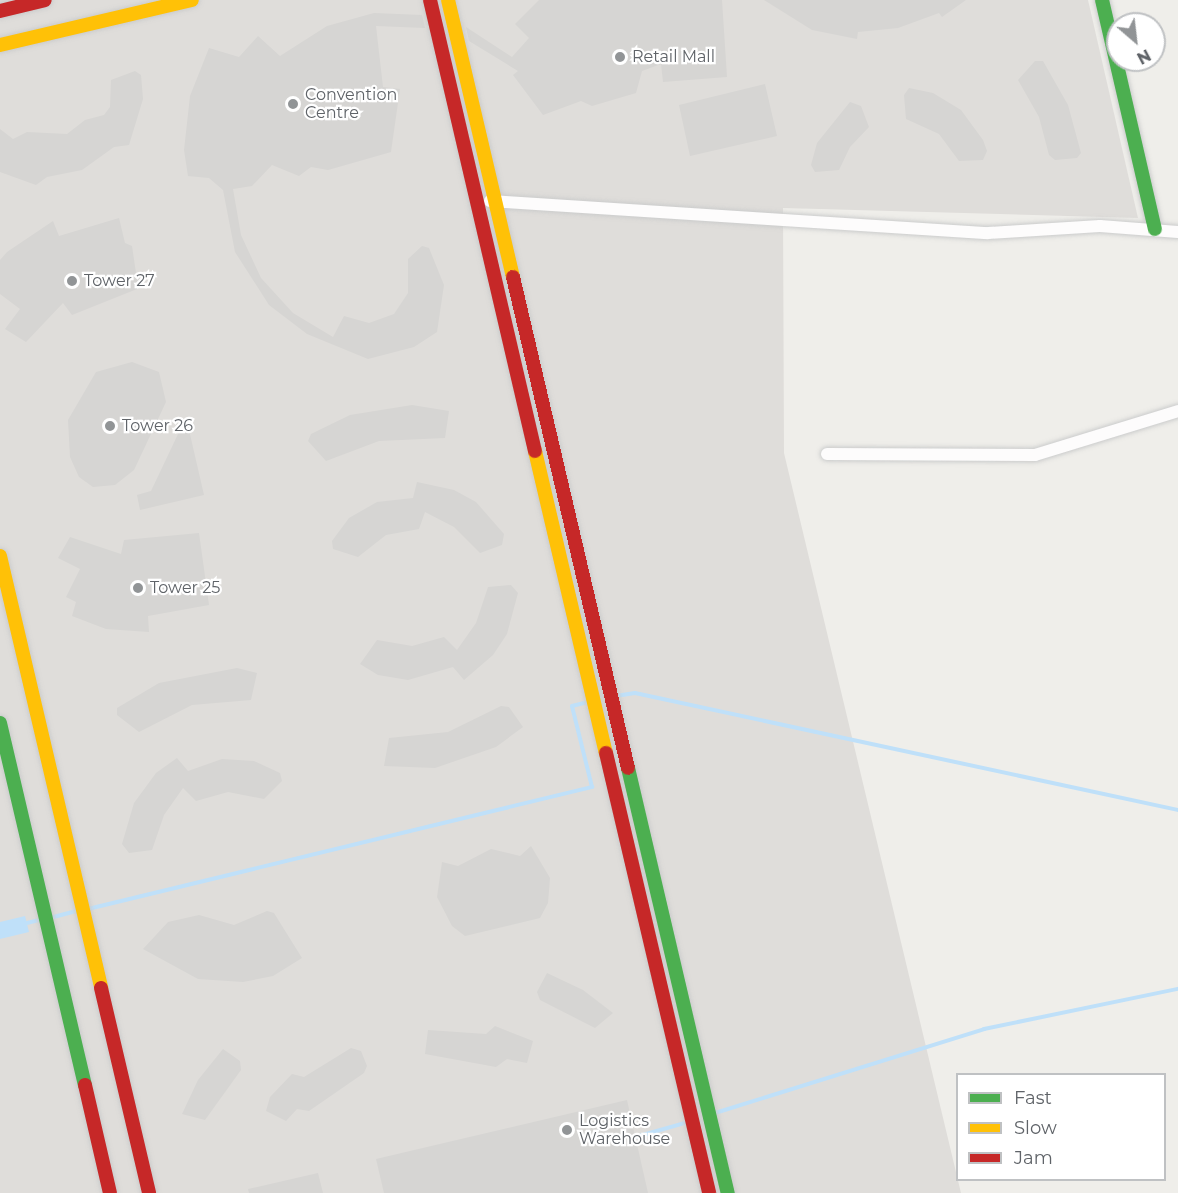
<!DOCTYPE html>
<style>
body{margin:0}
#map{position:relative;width:1178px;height:1193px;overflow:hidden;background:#efeeea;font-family:Montserrat,sans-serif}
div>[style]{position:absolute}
.industrial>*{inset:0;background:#dfddda}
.water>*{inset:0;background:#bfe0f9}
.stream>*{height:4px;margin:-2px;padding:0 2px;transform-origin:2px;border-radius:2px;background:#bfe0f9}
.building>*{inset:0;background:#d6d5d3}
.roads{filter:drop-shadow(0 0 2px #cbcccc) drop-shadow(0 0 2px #cbcccc)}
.street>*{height:12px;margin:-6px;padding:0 6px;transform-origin:6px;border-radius:6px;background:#fdfcfc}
.fast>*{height:14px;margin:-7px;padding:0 7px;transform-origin:7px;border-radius:7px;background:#4caf50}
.slow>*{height:14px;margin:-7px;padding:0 7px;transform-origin:7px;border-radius:7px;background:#ffc107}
.jam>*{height:14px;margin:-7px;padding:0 7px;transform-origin:7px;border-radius:7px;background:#c62828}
.dots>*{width:16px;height:16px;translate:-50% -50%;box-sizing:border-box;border:3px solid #fff;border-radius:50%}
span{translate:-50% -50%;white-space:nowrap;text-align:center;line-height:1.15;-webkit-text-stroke:4.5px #fff;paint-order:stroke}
.poi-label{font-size:16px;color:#5f6368}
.left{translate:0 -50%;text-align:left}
.legend{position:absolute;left:956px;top:1073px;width:210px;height:108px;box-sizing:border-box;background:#fff;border:2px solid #bfc1c3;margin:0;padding:8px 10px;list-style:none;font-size:18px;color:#5f6368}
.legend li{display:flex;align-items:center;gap:12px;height:30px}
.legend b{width:30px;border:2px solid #bfc1c3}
.north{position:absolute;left:1106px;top:12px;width:60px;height:60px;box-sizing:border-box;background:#fff;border:2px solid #bfc1c3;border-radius:50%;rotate:152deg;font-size:16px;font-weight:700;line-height:24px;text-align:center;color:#5f6368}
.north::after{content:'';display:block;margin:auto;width:21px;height:27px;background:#919496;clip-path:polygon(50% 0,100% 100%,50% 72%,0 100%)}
</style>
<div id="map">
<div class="industrial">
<i style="clip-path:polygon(0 0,1088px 0,1138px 218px,783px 208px,784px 453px,961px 1193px,0 1193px)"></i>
</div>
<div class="water">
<i style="clip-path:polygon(25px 916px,29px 932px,0 939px,0 922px)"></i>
</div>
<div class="stream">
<i style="left:616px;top:696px;width:19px;rotate:-9deg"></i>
<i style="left:635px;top:693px;width:555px;rotate:12.16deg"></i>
<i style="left:88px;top:909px;width:519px;rotate:-13.61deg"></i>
<i style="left:592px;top:787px;width:83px;rotate:-103.9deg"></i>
<i style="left:572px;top:706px;width:16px;rotate:-14deg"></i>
<i style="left:50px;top:918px;width:28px;rotate:-15deg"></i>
<i style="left:23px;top:924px;width:16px;rotate:-14deg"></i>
<i style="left:715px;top:1113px;width:282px;rotate:-17.3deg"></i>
<i style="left:984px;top:1029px;width:198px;rotate:-11.7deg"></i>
<i style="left:632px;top:1138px;width:58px;rotate:-15.9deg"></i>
</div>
<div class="building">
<i style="clip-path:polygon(539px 0,722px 0,727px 77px,663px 82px,661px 64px,642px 71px,636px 93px,592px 106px,581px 101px,543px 115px,513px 75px,518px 71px,469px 41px,466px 27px,512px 57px,529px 38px,515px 24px)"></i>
<i style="clip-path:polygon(764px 0,966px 0,942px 17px,939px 13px,898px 28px,858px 32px,857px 39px,812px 30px)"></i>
<i style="clip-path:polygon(374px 13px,422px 15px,425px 28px,376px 26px,383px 87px,400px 89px,391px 152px,328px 170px,311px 167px,299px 176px,272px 165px,252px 186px,233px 189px,241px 235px,261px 278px,293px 313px,333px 337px,344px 316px,369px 323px,394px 314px,408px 293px,408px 259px,422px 246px,429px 248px,444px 285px,437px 332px,414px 347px,368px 359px,307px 334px,269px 305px,235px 252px,223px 190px,209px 178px,188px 176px,184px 150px,190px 96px,209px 48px,239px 57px,258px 36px,280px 56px,327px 26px)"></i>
<i style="clip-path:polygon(1035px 61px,1043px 61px,1068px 105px,1081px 153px,1077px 158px,1055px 160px,1049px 155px,1039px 117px,1018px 80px)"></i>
<i style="clip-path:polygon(135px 71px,141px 75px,143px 99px,129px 145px,114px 147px,82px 170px,47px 177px,36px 185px,0 172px,0 129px,13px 139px,27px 132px,67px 134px,85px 120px,104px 115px,110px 107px,111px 80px)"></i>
<i style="clip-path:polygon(765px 84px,777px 136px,690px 156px,679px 105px)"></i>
<i style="clip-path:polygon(909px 88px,933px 93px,961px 110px,983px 140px,987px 151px,983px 160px,959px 161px,939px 134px,906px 119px,904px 95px)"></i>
<i style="clip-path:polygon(850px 102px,861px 106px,869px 127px,850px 147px,839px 170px,815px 172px,811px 165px,817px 143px)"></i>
<i style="clip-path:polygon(119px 218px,125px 243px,132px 246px,136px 273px,143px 274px,142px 287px,72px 315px,63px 303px,26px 342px,5px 329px,20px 309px,0 294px,0 260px,7px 252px,53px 221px,59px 236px)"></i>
<i style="clip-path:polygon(132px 362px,159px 372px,166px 402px,134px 470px,115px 485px,93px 487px,79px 477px,70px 457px,68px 420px,96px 372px)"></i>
<i style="clip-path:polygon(412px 405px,449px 411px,445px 438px,379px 441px,326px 461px,308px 441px,311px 434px,350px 415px)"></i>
<i style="clip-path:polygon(189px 430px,204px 495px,140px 510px,137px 495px,151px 491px,179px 432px)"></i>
<i style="clip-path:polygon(417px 482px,454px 490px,476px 502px,504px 534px,502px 545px,480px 553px,454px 527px,425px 512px,419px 529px,386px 535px,358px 557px,333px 549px,332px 541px,349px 518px,377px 502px,413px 498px)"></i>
<i style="clip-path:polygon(199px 533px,209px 605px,148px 616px,149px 632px,106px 629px,72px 616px,76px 602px,66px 597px,80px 569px,58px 558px,70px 537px,121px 554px,124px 540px)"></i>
<i style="clip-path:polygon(511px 585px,518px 593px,507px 634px,493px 655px,464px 680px,453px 667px,408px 680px,378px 675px,360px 664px,377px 640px,412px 646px,444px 637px,457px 650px,476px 623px,488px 587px)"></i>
<i style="clip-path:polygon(237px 668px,257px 673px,251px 700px,192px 705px,139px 732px,117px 715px,117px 708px,159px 683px)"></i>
<i style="clip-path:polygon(501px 706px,509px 707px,523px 727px,496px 747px,435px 768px,384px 766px,389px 738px,448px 732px)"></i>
<i style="clip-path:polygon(177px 758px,188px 771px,222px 759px,254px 761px,280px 773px,282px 781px,264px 799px,228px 792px,196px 801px,183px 788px,164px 815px,152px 850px,129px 853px,122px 844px,134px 803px,156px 773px)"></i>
<i style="clip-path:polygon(531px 846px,550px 878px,548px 903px,540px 918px,465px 936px,452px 926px,437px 897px,442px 862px,458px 866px,491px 849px,520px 856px)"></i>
<i style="clip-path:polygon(267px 911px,274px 913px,302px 958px,273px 976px,243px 982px,198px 979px,143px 949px,168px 922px,199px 915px,234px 925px)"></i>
<i style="clip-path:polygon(547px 973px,583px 990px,613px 1013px,595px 1028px,540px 1000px,537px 992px)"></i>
<i style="clip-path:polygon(495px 1026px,533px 1041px,527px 1063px,507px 1059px,496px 1067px,425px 1054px,428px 1030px,486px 1034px)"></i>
<i style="clip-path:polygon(351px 1048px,361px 1051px,367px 1066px,364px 1073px,309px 1111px,297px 1109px,286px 1121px,266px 1111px,270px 1097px,292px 1074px,304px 1077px)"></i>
<i style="clip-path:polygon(223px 1049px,240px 1061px,241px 1070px,205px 1120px,182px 1114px,198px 1080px)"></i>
<i style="clip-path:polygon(627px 1100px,648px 1193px,384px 1193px,376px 1159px)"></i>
<i style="clip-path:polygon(318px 1173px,323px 1193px,249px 1193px,248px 1189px)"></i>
</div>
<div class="roads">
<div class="street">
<i style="left:490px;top:201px;width:499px;rotate:3.7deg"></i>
<i style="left:988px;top:233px;width:112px;rotate:-3.6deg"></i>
<i style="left:1100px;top:226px;width:78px;rotate:4.4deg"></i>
<i style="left:827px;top:454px;width:208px;rotate:0.3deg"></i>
<i style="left:1035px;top:455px;width:150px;rotate:-17.1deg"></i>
</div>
<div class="fast">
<i style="left:1102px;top:0;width:235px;rotate:77deg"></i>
<i style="left:0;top:723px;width:372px;rotate:76.8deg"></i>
<i style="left:628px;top:768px;width:437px;rotate:76.8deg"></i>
</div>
<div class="slow">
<i style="left:448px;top:0;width:285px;rotate:76.8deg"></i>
<i style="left:0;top:45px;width:197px;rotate:-13.2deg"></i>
<i style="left:535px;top:451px;width:310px;rotate:76.8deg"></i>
<i style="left:0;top:556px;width:444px;rotate:76.8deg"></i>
</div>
<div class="jam">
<i style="left:430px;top:0;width:463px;rotate:76.9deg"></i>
<i style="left:0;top:11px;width:46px;rotate:-13.7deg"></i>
<i style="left:513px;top:277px;width:504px;rotate:76.82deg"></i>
<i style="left:606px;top:753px;width:452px;rotate:76.8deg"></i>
<i style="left:101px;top:988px;width:211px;rotate:76.8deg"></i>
<i style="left:85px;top:1085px;width:111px;rotate:77deg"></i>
</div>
</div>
<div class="dots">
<i style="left:620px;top:57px;background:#919496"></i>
<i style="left:293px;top:104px;background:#919496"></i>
<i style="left:72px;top:281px;background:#919496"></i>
<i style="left:110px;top:426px;background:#919496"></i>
<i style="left:138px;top:588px;background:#919496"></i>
<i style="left:567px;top:1130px;background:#919496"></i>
</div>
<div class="poi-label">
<span class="left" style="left:632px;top:57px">Retail Mall</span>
<span class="left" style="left:305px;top:104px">Convention<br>Centre</span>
<span class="left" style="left:84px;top:281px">Tower 27</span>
<span class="left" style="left:122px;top:426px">Tower 26</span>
<span class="left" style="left:150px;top:588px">Tower 25</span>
<span class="left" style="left:579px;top:1130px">Logistics<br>Warehouse</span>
</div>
<ul class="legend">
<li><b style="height:8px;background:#4caf50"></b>Fast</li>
<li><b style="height:8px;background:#ffc107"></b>Slow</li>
<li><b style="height:8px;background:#c62828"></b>Jam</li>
</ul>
<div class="north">N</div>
</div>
